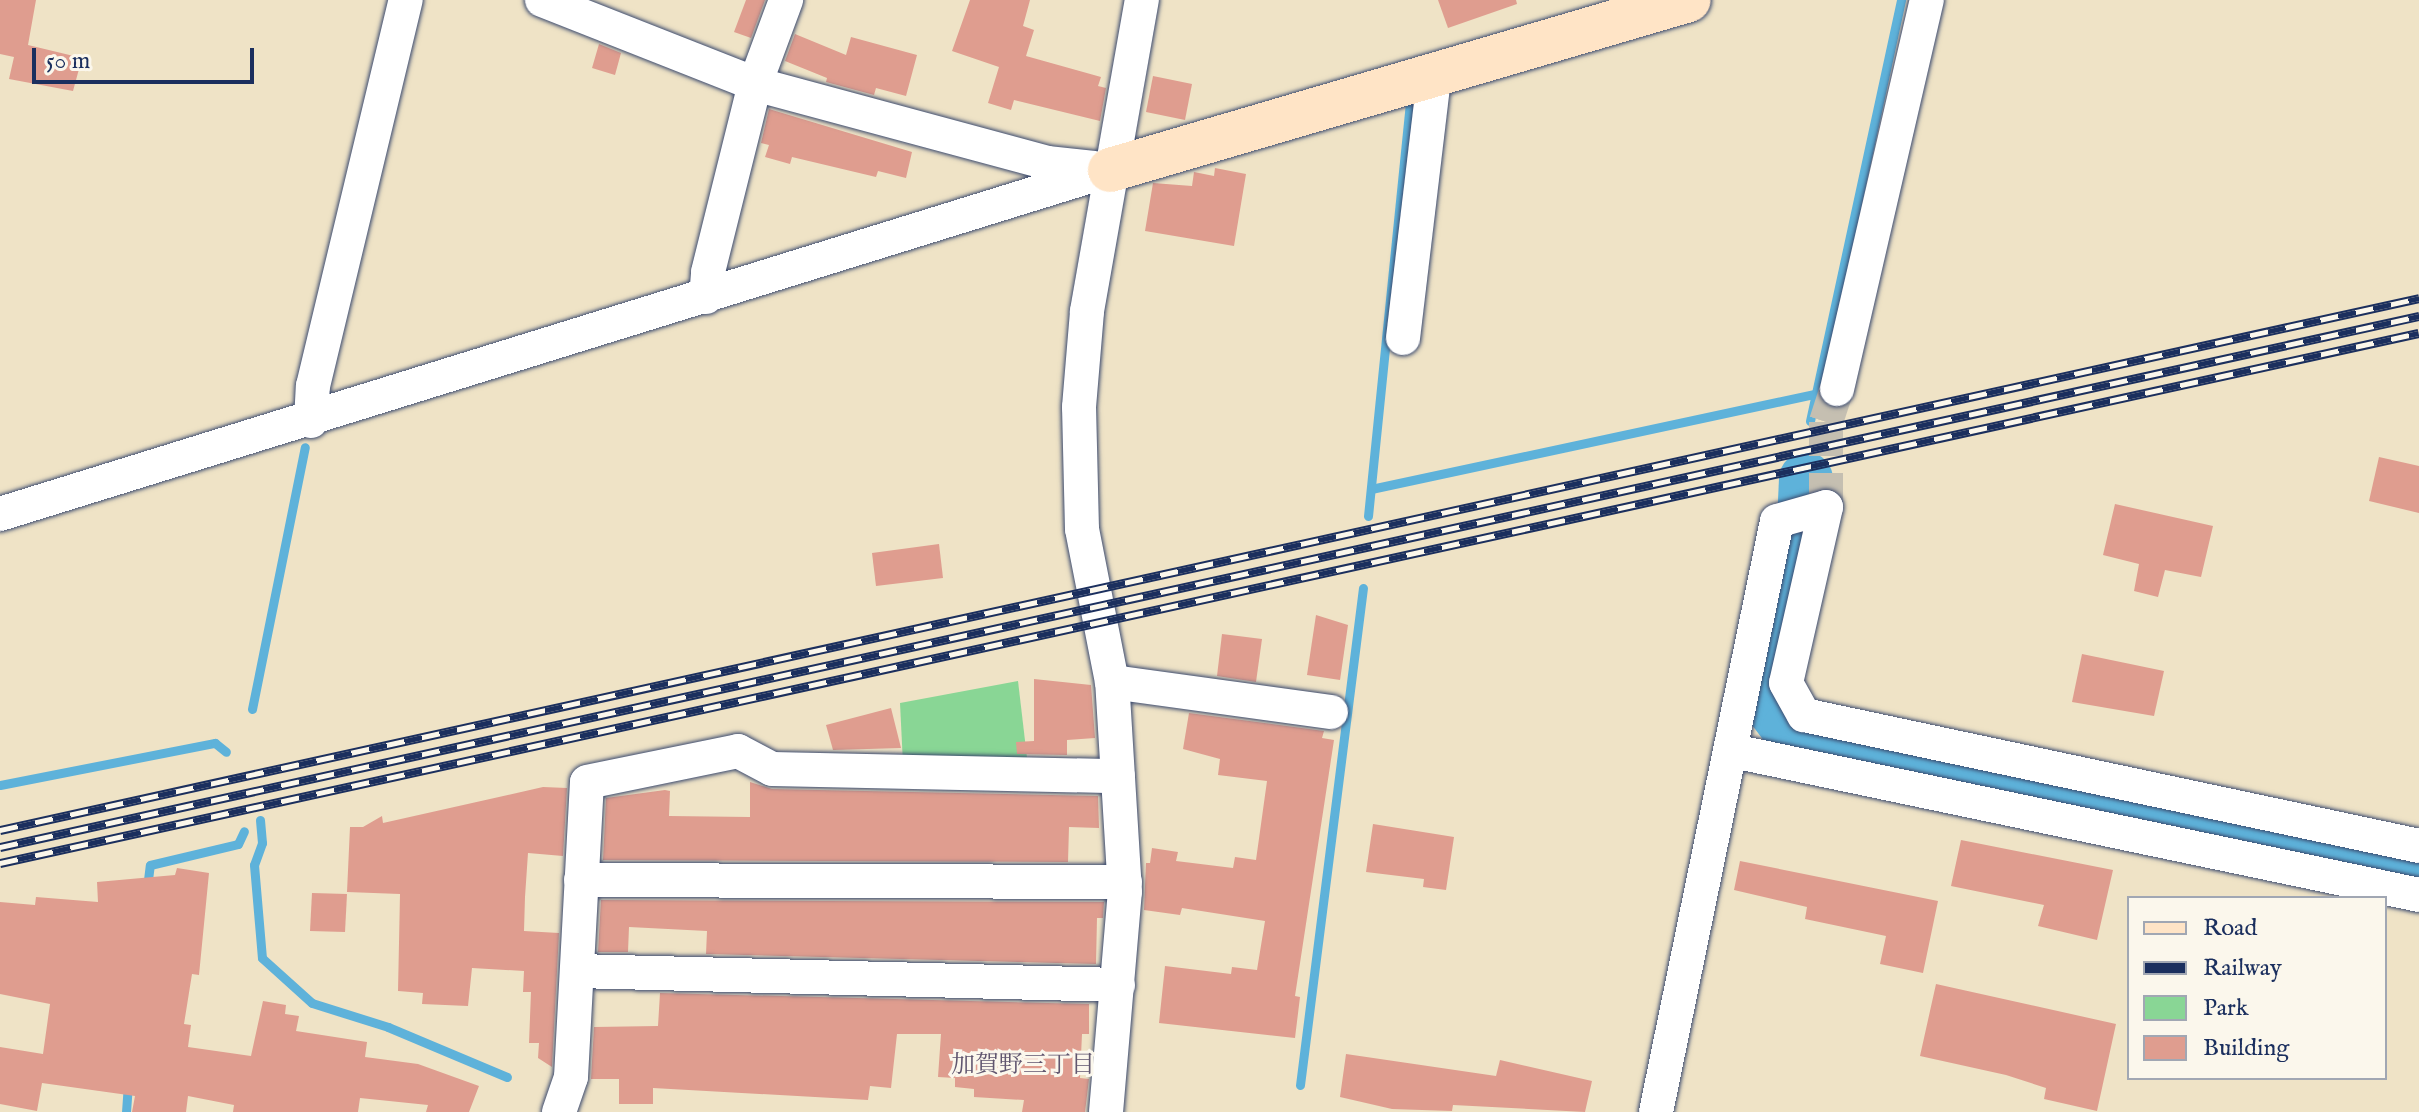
<!DOCTYPE html>
<meta charset="utf-8">
<style>
body{margin:0}
#map{position:relative;width:2419px;height:1112px;overflow:hidden;background:#efe3c6;font-family:"IM FELL English","Noto Serif JP",serif}
div>[style]{position:absolute}
.green>*{inset:0;background:#89d695}
.stream>*{height:9px;margin:-4.5px;padding:0 4.5px;transform-origin:4.5px;border-radius:4.5px;background:#5eb2da}
.river>*{height:54px;margin:-27px;padding:0 27px;transform-origin:27px;border-radius:27px;background:#5eb2da}
.building>*{inset:0;background:#df9d8f}
.street-tunnel>*{height:34px;margin-top:-17px;transform-origin:0;background:repeating-linear-gradient(90deg,#c5bfb1 0 34px,transparent 0 51px)}
.roads{filter:drop-shadow(0 0 2px #3b4a6e) drop-shadow(0 0 2px #3b4a6e)}
.street>*{height:34px;margin:-17px;padding:0 17px;transform-origin:17px;border-radius:17px;background:#fff}
.secondary>*{height:44px;margin:-22px;padding:0 22px;transform-origin:22px;border-radius:22px;background:#ffe4c6}
.rail>*{height:9px;margin-top:-4.5px;transform-origin:0;background:repeating-linear-gradient(90deg,#fbf7ec 0 18px,#1b2f5e 0 36px);box-sizing:border-box;border-block:2px solid #1b2f5e}
span{translate:-50% -50%;white-space:nowrap;text-align:center;line-height:1.15;-webkit-text-stroke:6px #fbf7ec;paint-order:stroke}
.neighbourhood-label{font-size:24px;color:#60566f}
.legend{position:absolute;left:2127px;top:896px;width:260px;height:184px;box-sizing:border-box;background:#fbf7ec;border:2px solid #a1a7b3;margin:0;padding:10px 14px;list-style:none;font-size:24px;color:#1b2f5e}
.legend li{display:flex;align-items:center;gap:16px;height:40px}
.legend b{width:40px;border:2px solid #a1a7b3}
.scale{position:absolute;left:32px;top:48px;width:222px;height:36px;box-sizing:border-box;border:4px solid #1b2f5e;border-top:0;padding-left:10px;font-size:24px;line-height:28px;white-space:nowrap;color:#1b2f5e;-webkit-text-stroke:6px #fbf7ec;paint-order:stroke}
</style>
<div id="map">
<div class="green">
<i style="clip-path:polygon(1018px 681px,1028px 766px,903px 764px,900px 703px)"></i>
</div>
<div class="stream">
<i style="left:1810px;top:421px;width:431px;rotate:-77.8deg"></i>
<i style="left:1371px;top:489px;width:455px;rotate:-12.1deg"></i>
<i style="left:1368px;top:516px;width:415px;rotate:-84.2deg"></i>
<i style="left:252px;top:709px;width:267px;rotate:-78.6deg"></i>
<i style="left:0;top:785px;width:219px;rotate:-11.1deg"></i>
<i style="left:215px;top:743px;width:14px;rotate:39deg"></i>
<i style="left:260px;top:820px;width:23px;rotate:85deg"></i>
<i style="left:262px;top:843px;width:23px;rotate:110deg"></i>
<i style="left:254px;top:865px;width:93px;rotate:85.1deg"></i>
<i style="left:262px;top:958px;width:67px;rotate:42deg"></i>
<i style="left:312px;top:1003px;width:80px;rotate:17.5deg"></i>
<i style="left:388px;top:1027px;width:129px;rotate:22.8deg"></i>
<i style="left:147px;top:888px;width:23px;rotate:-83deg"></i>
<i style="left:150px;top:865px;width:90px;rotate:-13.4deg"></i>
<i style="left:238px;top:844px;width:14px;rotate:-65deg"></i>
<i style="left:1300px;top:1085px;width:501px;rotate:-82.78deg"></i>
<i style="left:126px;top:1112px;width:26px;rotate:-86deg"></i>
</div>
<div class="river">
<i style="left:1806px;top:479px;width:44px;rotate:92.6deg"></i>
<i style="left:1804px;top:523px;width:162px;rotate:103.6deg"></i>
<i style="left:1766px;top:680px;width:29px;rotate:76deg"></i>
<i style="left:1773px;top:708px;width:26px;rotate:53deg"></i>
<i style="left:1789px;top:729px;width:20px;rotate:30deg"></i>
<i style="left:1806px;top:739px;width:627px;rotate:12.06deg"></i>
</div>
<div class="building">
<i style="clip-path:polygon(0 0,36px 0,28px 45px,82px 58px,73px 91px,9px 79px,14px 57px,0 54px)"></i>
<i style="clip-path:polygon(746px 0,765px 0,751px 38px,734px 32px)"></i>
<i style="clip-path:polygon(970px 0,1030px 0,1023px 26px,1034px 30px,1026px 56px,1101px 77px,1098px 86px,1106px 88px,1100px 121px,1014px 100px,1011px 110px,988px 103px,999px 67px,952px 51px)"></i>
<i style="clip-path:polygon(1438px 0,1516px 0,1517px 4px,1448px 28px)"></i>
<i style="clip-path:polygon(795px 34px,846px 55px,851px 37px,917px 55px,906px 96px,876px 88px,874px 95px,826px 82px,827px 78px,785px 61px)"></i>
<i style="clip-path:polygon(599px 44px,621px 53px,615px 75px,592px 68px)"></i>
<i style="clip-path:polygon(1153px 76px,1192px 84px,1185px 120px,1146px 112px)"></i>
<i style="clip-path:polygon(769px 109px,912px 152px,906px 178px,878px 171px,876px 177px,792px 157px,790px 164px,765px 157px,769px 145px,761px 143px)"></i>
<i style="clip-path:polygon(1215px 168px,1246px 174px,1234px 246px,1145px 231px,1153px 183px,1192px 186px,1194px 172px,1214px 176px)"></i>
<i style="clip-path:polygon(2379px 457px,2419px 466px,2419px 513px,2369px 501px)"></i>
<i style="clip-path:polygon(2115px 504px,2213px 526px,2201px 577px,2165px 570px,2158px 597px,2134px 591px,2139px 564px,2103px 555px)"></i>
<i style="clip-path:polygon(939px 544px,943px 578px,876px 586px,872px 553px)"></i>
<i style="clip-path:polygon(1316px 615px,1348px 625px,1340px 680px,1307px 675px)"></i>
<i style="clip-path:polygon(1222px 634px,1262px 639px,1256px 682px,1217px 676px)"></i>
<i style="clip-path:polygon(2082px 654px,2164px 671px,2154px 716px,2072px 702px)"></i>
<i style="clip-path:polygon(1034px 679px,1091px 685px,1095px 738px,1067px 740px,1067px 755px,1017px 754px,1016px 742px,1034px 741px)"></i>
<i style="clip-path:polygon(891px 708px,901px 748px,833px 750px,826px 725px)"></i>
<i style="clip-path:polygon(1189px 713px,1324px 731px,1322px 738px,1334px 740px,1295px 996px,1300px 997px,1295px 1038px,1159px 1023px,1165px 966px,1231px 974px,1232px 967px,1257px 970px,1265px 921px,1182px 908px,1180px 915px,1144px 910px,1146px 863px,1150px 863px,1152px 848px,1178px 852px,1176px 861px,1233px 868px,1235px 857px,1256px 860px,1267px 781px,1218px 775px,1220px 759px,1183px 749px)"></i>
<i style="clip-path:polygon(750px 782px,772px 789px,1098px 796px,1099px 828px,1069px 827px,1068px 862px,603px 860px,606px 798px,665px 790px,670px 791px,669px 816px,750px 817px)"></i>
<i style="clip-path:polygon(543px 787px,567px 788px,563px 856px,528px 853px,525px 897px,524px 931px,559px 933px,552px 1067px,538px 1058px,539px 1043px,529px 1043px,531px 992px,523px 992px,524px 971px,472px 968px,468px 1006px,422px 1004px,423px 993px,398px 991px,400px 894px,347px 892px,350px 827px,363px 827px,382px 816px,383px 823px)"></i>
<i style="clip-path:polygon(1373px 824px,1454px 837px,1446px 890px,1423px 887px,1424px 879px,1366px 872px)"></i>
<i style="clip-path:polygon(1961px 840px,2113px 870px,2097px 940px,2038px 926px,2044px 905px,1951px 886px)"></i>
<i style="clip-path:polygon(1740px 861px,1938px 901px,1923px 973px,1880px 964px,1886px 936px,1805px 919px,1807px 907px,1734px 890px)"></i>
<i style="clip-path:polygon(177px 868px,209px 873px,199px 975px,192px 974px,184px 1024px,191px 1025px,188px 1047px,251px 1056px,263px 1001px,286px 1005px,285px 1014px,299px 1016px,296px 1031px,367px 1042px,365px 1057px,418px 1064px,479px 1086px,469px 1112px,426px 1112px,428px 1105px,360px 1098px,358px 1112px,233px 1112px,234px 1105px,188px 1096px,186px 1112px,132px 1112px,135px 1096px,42px 1083px,37px 1111px,0 1104px,0 1047px,43px 1054px,50px 1004px,0 994px,0 902px,35px 905px,36px 897px,98px 902px,97px 882px,175px 875px)"></i>
<i style="clip-path:polygon(312px 893px,347px 894px,345px 932px,310px 931px)"></i>
<i style="clip-path:polygon(601px 900px,1104px 902px,1103px 918px,1097px 918px,1096px 964px,706px 954px,707px 931px,629px 927px,628px 952px,598px 952px)"></i>
<i style="clip-path:polygon(1936px 984px,2116px 1024px,2097px 1111px,2044px 1099px,2046px 1088px,2006px 1075px,1920px 1056px)"></i>
<i style="clip-path:polygon(660px 993px,1089px 1004px,1089px 1034px,1082px 1034px,1080px 1078px,1089px 1079px,1085px 1112px,1022px 1112px,1024px 1100px,974px 1097px,974px 1089px,955px 1087px,955px 1078px,938px 1077px,941px 1034px,897px 1034px,891px 1088px,870px 1086px,868px 1100px,653px 1088px,653px 1104px,619px 1104px,619px 1079px,591px 1079px,594px 1027px,658px 1026px)"></i>
<i style="clip-path:polygon(1346px 1054px,1496px 1076px,1500px 1060px,1592px 1081px,1585px 1112px,1453px 1105px,1452px 1111px,1392px 1109px,1340px 1097px)"></i>
</div>
<div class="street-tunnel">
<i style="left:1826px;top:507px;width:85px;rotate:-90deg"></i>
<i style="left:1826px;top:422px;width:35px;rotate:-72deg"></i>
</div>
<div class="roads">
<div class="street">
<i style="left:542px;top:0;width:229px;rotate:21.5deg"></i>
<i style="left:755px;top:84px;width:302px;rotate:15.1deg"></i>
<i style="left:1047px;top:163px;width:47px;rotate:6.1deg"></i>
<i style="left:706px;top:297px;width:25px;rotate:-85deg"></i>
<i style="left:708px;top:272px;width:194px;rotate:-76deg"></i>
<i style="left:755px;top:84px;width:90px;rotate:-69.7deg"></i>
<i style="left:1403px;top:338px;width:263px;rotate:-83.2deg"></i>
<i style="left:1837px;top:389px;width:399px;rotate:-77deg"></i>
<i style="left:311px;top:421px;width:35px;rotate:-87deg"></i>
<i style="left:313px;top:386px;width:397px;rotate:-76.5deg"></i>
<i style="left:0;top:514px;width:1162px;rotate:-17.22deg"></i>
<i style="left:1112px;top:682px;width:221px;rotate:7.8deg"></i>
<i style="left:1733px;top:751px;width:701px;rotate:11.85deg"></i>
<i style="left:581px;top:880px;width:544px;rotate:0.21deg"></i>
<i style="left:577px;top:971px;width:541px;rotate:1.48deg"></i>
<i style="left:559px;top:1112px;width:37px;rotate:-71deg"></i>
<i style="left:571px;top:1077px;width:295px;rotate:-86.9deg"></i>
<i style="left:587px;top:782px;width:154px;rotate:-11.6deg"></i>
<i style="left:738px;top:751px;width:38px;rotate:28deg"></i>
<i style="left:772px;top:769px;width:346px;rotate:1.2deg"></i>
<i style="left:1106px;top:1112px;width:221px;rotate:-85.1deg"></i>
<i style="left:1125px;top:892px;width:210px;rotate:-93.5deg"></i>
<i style="left:1112px;top:682px;width:156px;rotate:-101.1deg"></i>
<i style="left:1082px;top:529px;width:122px;rotate:-91.4deg"></i>
<i style="left:1079px;top:407px;width:96px;rotate:-85.2deg"></i>
<i style="left:1087px;top:311px;width:316px;rotate:-80deg"></i>
<i style="left:1656px;top:1112px;width:603px;rotate:-78.43deg"></i>
<i style="left:1777px;top:521px;width:51px;rotate:-15.9deg"></i>
<i style="left:1826px;top:507px;width:180px;rotate:102.8deg"></i>
<i style="left:1786px;top:683px;width:37px;rotate:61deg"></i>
<i style="left:1804px;top:715px;width:629px;rotate:12.02deg"></i>
</div>
<div class="secondary">
<i style="left:1110px;top:170px;width:603px;rotate:-16.36deg"></i>
</div>
</div>
<div class="rail">
<i style="left:0;top:830px;width:2477px;rotate:-12.4deg"></i>
<i style="left:0;top:847px;width:2477px;rotate:-12.38deg"></i>
<i style="left:0;top:863px;width:2476px;rotate:-12.36deg"></i>
</div>
<div class="neighbourhood-label">
<span style="left:1023px;top:1066px">加賀野三丁目</span>
</div>
<ul class="legend">
<li><b style="height:10px;background:#ffe4c6"></b>Road</li>
<li><b style="height:10px;background:#1b2f5e"></b>Railway</li>
<li><b style="height:22px;background:#89d695"></b>Park</li>
<li><b style="height:22px;background:#df9d8f"></b>Building</li>
</ul>
<div class="scale">50 m</div>
</div>
